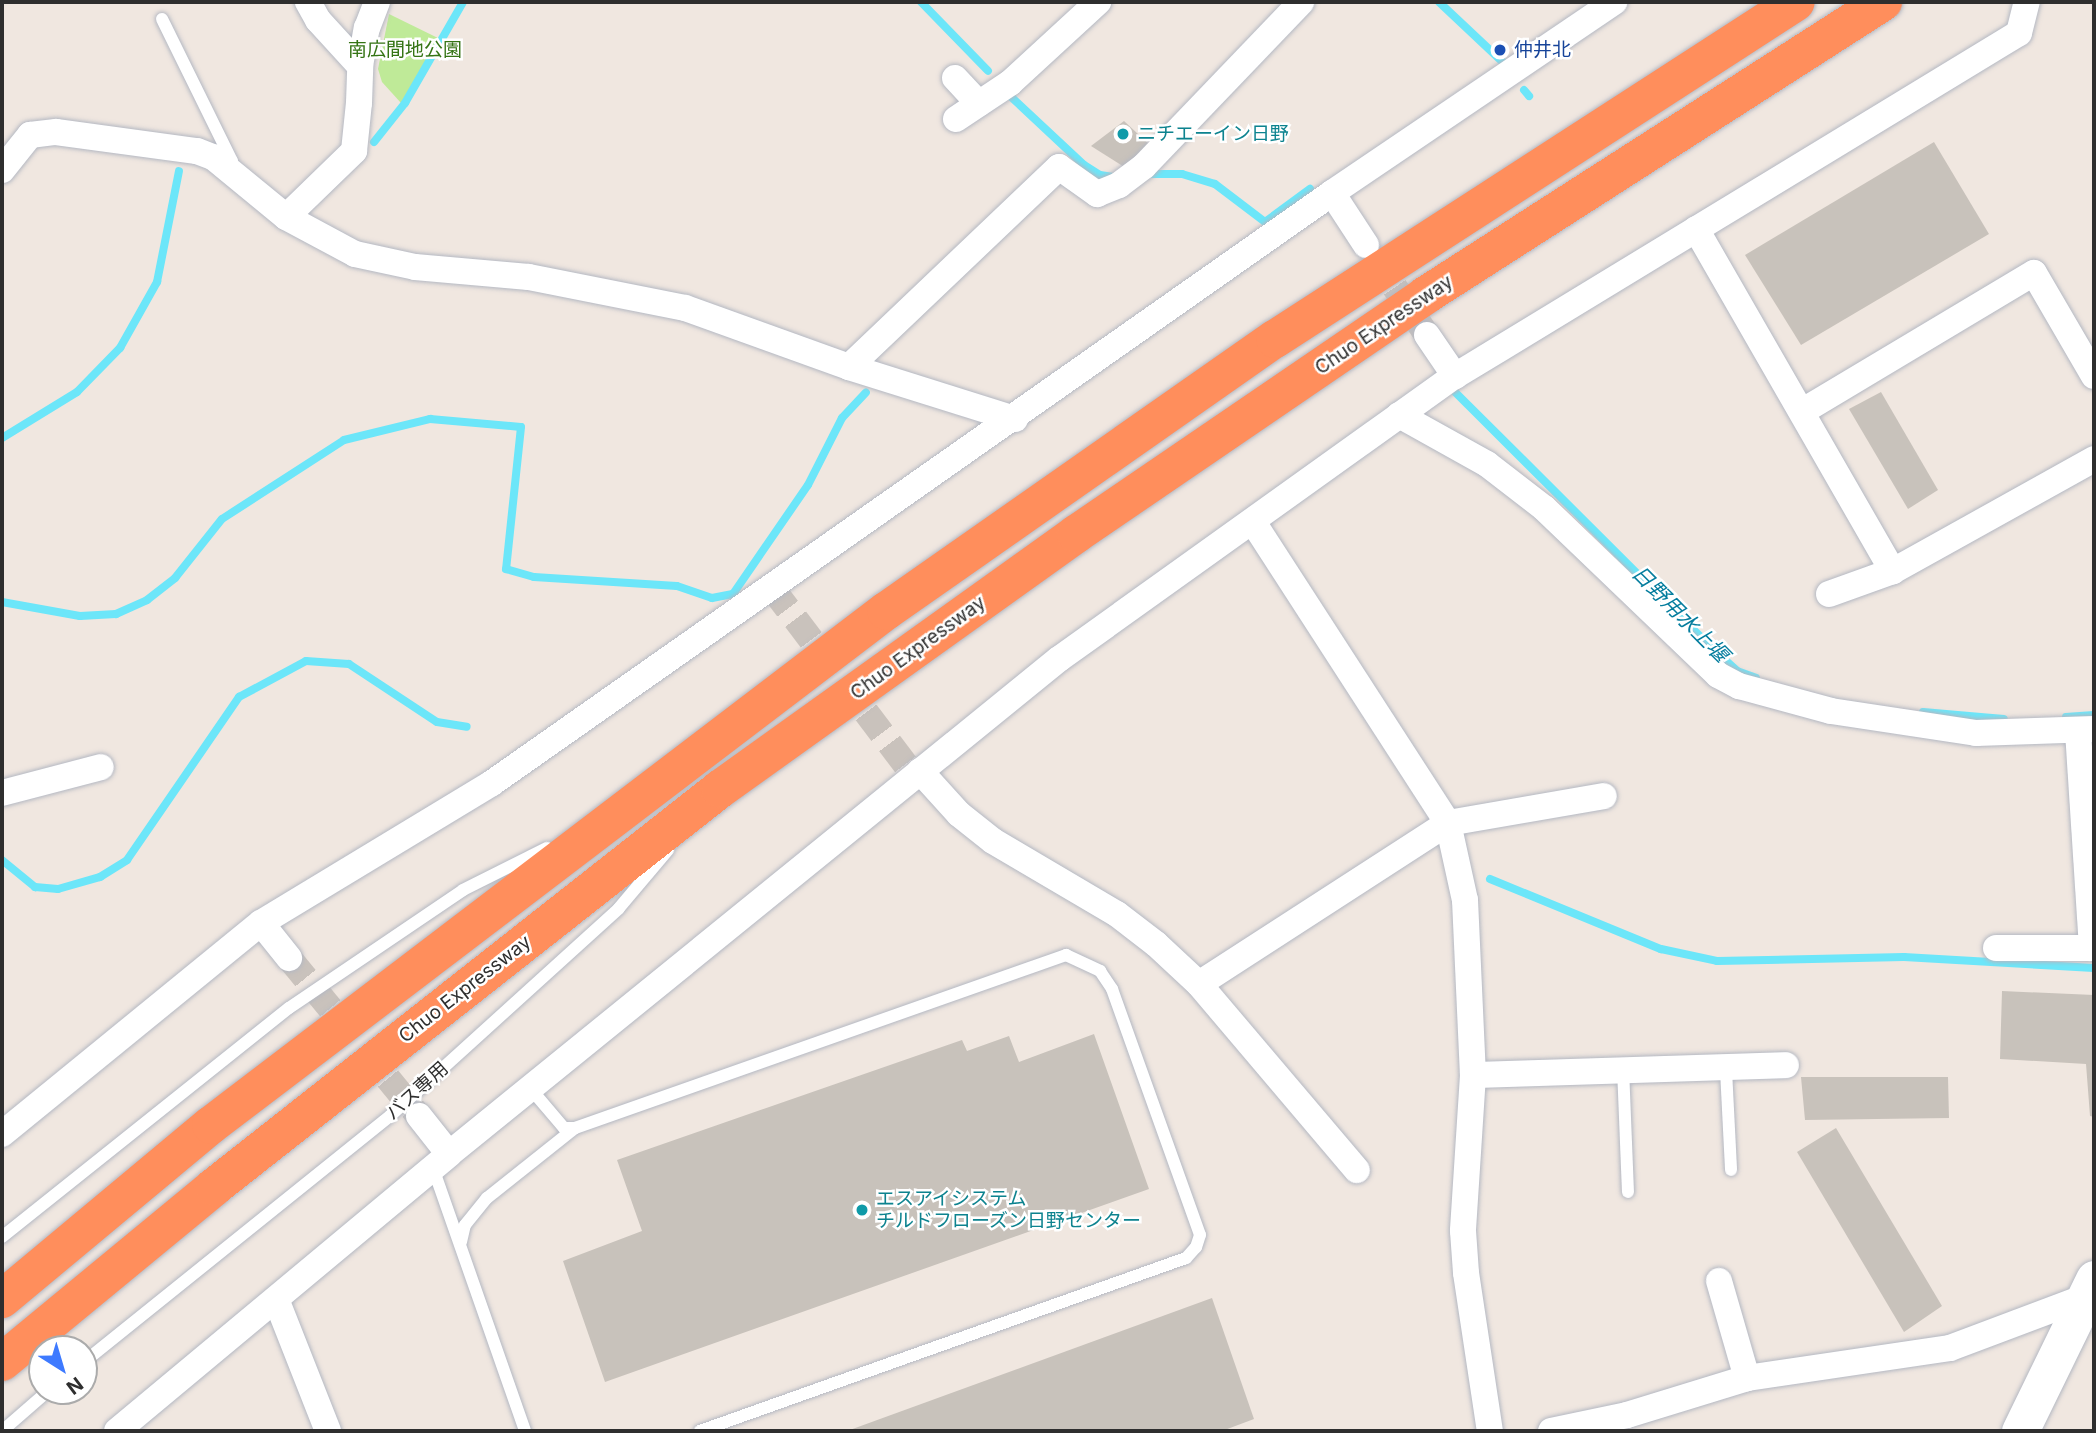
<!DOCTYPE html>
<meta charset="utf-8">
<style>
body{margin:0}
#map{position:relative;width:2096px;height:1433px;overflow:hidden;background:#f0e7e0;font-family:Inter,"Noto Sans JP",sans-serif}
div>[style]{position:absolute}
.green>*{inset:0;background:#bfea98}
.stream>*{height:8px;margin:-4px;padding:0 4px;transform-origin:4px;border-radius:4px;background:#6ce6f9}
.building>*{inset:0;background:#c8c2bb}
.minor-tunnel>*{height:26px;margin-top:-13px;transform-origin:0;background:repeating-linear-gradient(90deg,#c9c2bc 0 26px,transparent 0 39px)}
.roads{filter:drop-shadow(0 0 2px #b4b8c2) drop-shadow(0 0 2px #b4b8c2)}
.service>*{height:12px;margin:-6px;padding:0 6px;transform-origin:6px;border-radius:6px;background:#fff}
.minor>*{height:26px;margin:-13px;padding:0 13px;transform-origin:13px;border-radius:13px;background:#fff}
.secondary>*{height:37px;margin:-18.5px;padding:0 18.5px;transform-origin:18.5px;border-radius:18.5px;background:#fff}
.motorway>*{height:38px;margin:-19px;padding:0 19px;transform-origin:19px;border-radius:19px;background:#ff8e5c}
.dots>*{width:19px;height:19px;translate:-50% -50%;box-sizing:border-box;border:4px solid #fff;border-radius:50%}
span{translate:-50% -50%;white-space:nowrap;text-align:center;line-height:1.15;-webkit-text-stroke:5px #fff;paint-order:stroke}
.park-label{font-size:19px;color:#357415}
.transit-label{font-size:19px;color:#164399}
.left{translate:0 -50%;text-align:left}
.culture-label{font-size:19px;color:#0d838f}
.street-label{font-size:19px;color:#2e2e2e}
.water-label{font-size:21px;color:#047d9e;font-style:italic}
.frame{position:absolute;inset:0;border:4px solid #2e2e2e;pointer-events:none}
.north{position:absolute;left:28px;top:1335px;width:70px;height:70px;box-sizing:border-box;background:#fff;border:2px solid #ababab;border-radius:50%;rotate:143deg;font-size:19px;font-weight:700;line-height:28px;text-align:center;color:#2e2e2e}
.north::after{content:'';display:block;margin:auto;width:24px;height:32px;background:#3e7aff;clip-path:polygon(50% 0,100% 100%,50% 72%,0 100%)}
</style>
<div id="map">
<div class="green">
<i style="clip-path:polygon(389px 14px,440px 39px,401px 103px,382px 82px,378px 69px)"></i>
</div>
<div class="stream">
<i style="left:921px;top:2px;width:96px;rotate:45.8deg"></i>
<i style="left:1439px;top:2px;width:93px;rotate:43.3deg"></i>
<i style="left:1524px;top:90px;width:8px;rotate:50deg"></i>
<i style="left:1007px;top:93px;width:105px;rotate:43.1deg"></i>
<i style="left:1084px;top:165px;width:19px;rotate:32deg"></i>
<i style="left:1100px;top:175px;width:15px;rotate:8deg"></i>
<i style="left:374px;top:142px;width:50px;rotate:-51.5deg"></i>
<i style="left:405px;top:103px;width:116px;rotate:-60.1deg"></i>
<i style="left:1146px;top:174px;width:36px"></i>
<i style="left:1182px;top:174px;width:34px;rotate:17deg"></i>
<i style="left:1215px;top:184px;width:63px;rotate:37.2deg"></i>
<i style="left:1265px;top:222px;width:56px;rotate:-36.3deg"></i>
<i style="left:1454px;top:391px;width:367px;rotate:44.9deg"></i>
<i style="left:1714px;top:650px;width:31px;rotate:42deg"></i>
<i style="left:1737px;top:671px;width:20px;rotate:20deg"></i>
<i style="left:2px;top:438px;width:88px;rotate:-31.5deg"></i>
<i style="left:77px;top:392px;width:62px;rotate:-45.7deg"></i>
<i style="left:120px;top:348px;width:76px;rotate:-60.7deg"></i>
<i style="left:157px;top:282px;width:113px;rotate:-78.8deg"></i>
<i style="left:2px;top:602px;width:79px;rotate:10.2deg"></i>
<i style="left:80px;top:616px;width:36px;rotate:-3deg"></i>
<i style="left:116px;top:614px;width:34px;rotate:-24deg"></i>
<i style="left:147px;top:600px;width:36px;rotate:-38deg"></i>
<i style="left:175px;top:578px;width:75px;rotate:-51.5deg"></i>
<i style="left:222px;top:519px;width:145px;rotate:-32.9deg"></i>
<i style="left:344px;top:440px;width:89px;rotate:-13.7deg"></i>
<i style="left:430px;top:419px;width:91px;rotate:5deg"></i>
<i style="left:521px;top:427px;width:143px;rotate:96deg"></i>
<i style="left:506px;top:569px;width:29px;rotate:16deg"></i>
<i style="left:534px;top:577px;width:143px;rotate:3.6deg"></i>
<i style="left:677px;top:586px;width:37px;rotate:19deg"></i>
<i style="left:712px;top:598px;width:21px;rotate:-11deg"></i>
<i style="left:733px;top:594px;width:132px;rotate:-55.5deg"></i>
<i style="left:808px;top:485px;width:75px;rotate:-63.1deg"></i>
<i style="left:842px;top:418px;width:35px;rotate:-47deg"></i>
<i style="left:1923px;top:712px;width:81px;rotate:4.9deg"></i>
<i style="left:2066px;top:717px;width:28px;rotate:-4deg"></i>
<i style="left:2px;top:860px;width:43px;rotate:39.3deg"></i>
<i style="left:35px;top:887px;width:23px;rotate:5deg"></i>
<i style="left:58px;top:889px;width:44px;rotate:-15.9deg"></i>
<i style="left:100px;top:877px;width:32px;rotate:-32deg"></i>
<i style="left:127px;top:860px;width:198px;rotate:-55.5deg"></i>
<i style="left:239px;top:697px;width:76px;rotate:-28.2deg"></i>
<i style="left:306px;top:661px;width:43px;rotate:4deg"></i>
<i style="left:349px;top:664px;width:105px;rotate:33.4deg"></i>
<i style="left:437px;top:722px;width:30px;rotate:9deg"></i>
<i style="left:1490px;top:879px;width:185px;rotate:22.3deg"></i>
<i style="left:1661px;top:949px;width:57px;rotate:12.1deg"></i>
<i style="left:1717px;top:961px;width:187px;rotate:-1.2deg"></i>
<i style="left:1904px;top:957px;width:190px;rotate:3.3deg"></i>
</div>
<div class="building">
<i style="clip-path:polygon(1124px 121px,1151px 146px,1129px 170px,1091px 146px)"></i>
<i style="clip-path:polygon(1934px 142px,1989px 234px,1801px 345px,1745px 255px)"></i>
<i style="clip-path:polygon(1881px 392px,1938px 490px,1908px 509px,1849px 409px)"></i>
<i style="clip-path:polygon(2002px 991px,2094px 995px,2094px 1117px,2090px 1116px,2086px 1064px,2000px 1059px)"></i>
<i style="clip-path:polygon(1094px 1034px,1149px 1189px,605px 1382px,563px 1261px,642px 1231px,617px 1160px,962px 1040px,967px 1051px,1009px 1036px,1019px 1062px)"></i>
<i style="clip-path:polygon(1801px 1077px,1948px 1077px,1949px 1118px,1805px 1120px)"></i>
<i style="clip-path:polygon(1836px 1128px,1942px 1306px,1904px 1332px,1797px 1152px)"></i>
<i style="clip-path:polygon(1212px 1298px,1254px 1419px,1222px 1431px,847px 1431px)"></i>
</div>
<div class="minor-tunnel">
<i style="left:1373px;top:255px;width:97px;rotate:56deg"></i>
<i style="left:772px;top:588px;width:236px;rotate:52.9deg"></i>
<i style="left:289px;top:958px;width:205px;rotate:50.6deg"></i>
</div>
<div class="roads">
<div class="service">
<i style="left:162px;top:19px;width:158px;rotate:63.8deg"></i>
<i style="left:232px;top:161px;width:5px;rotate:112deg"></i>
<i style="left:1623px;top:1068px;width:124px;rotate:87.7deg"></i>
<i style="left:1726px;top:1070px;width:100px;rotate:87.1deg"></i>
<i style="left:530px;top:1088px;width:52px;rotate:49.6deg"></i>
<i style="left:564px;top:1128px;width:11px"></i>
<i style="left:575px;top:1128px;width:521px;rotate:-19.41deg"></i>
<i style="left:1066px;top:955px;width:38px;rotate:25deg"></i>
<i style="left:1100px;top:971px;width:22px;rotate:56deg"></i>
<i style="left:1112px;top:989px;width:261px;rotate:70.3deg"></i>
<i style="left:1200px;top:1235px;width:13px;rotate:108deg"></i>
<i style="left:1196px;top:1247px;width:15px;rotate:132deg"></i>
<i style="left:1186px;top:1258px;width:516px;rotate:160.41deg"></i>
<i style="left:433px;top:1168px;width:279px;rotate:70.7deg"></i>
<i style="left:2px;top:1237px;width:367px;rotate:-38.6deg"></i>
<i style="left:289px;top:1008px;width:210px;rotate:-34.1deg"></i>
<i style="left:463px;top:890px;width:94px;rotate:-26.6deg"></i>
<i style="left:461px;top:1242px;width:17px;rotate:-77deg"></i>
<i style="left:465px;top:1225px;width:35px;rotate:-51deg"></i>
<i style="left:487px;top:1198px;width:112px;rotate:-38.5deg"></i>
<i style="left:84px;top:1362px;width:393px;rotate:-38.8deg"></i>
<i style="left:390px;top:1116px;width:309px;rotate:-42.2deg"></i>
<i style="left:619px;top:908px;width:76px;rotate:-49.8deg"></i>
<i style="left:2px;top:1431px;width:61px;rotate:-41deg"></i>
</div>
<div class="minor">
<i style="left:360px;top:66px;width:39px;rotate:-80deg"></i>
<i style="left:367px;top:28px;width:28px;rotate:-69deg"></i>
<i style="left:955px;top:78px;width:35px;rotate:47deg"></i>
<i style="left:956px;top:119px;width:65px;rotate:-33.7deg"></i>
<i style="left:1010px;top:83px;width:120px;rotate:-42.6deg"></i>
<i style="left:2px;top:170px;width:45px;rotate:-51.3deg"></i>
<i style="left:30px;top:135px;width:26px;rotate:-7deg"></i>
<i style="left:56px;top:132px;width:142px;rotate:7.7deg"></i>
<i style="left:197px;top:151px;width:17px;rotate:21deg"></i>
<i style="left:213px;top:157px;width:94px;rotate:39.4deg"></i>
<i style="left:286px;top:217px;width:78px;rotate:28.2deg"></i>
<i style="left:355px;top:254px;width:61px;rotate:12.2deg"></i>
<i style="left:415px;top:267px;width:114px;rotate:5deg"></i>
<i style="left:529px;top:277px;width:159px;rotate:11.2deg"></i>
<i style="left:685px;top:308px;width:174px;rotate:19.8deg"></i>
<i style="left:849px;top:367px;width:174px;rotate:17.4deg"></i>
<i style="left:1332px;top:193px;width:62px;rotate:56.8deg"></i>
<i style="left:286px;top:217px;width:95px;rotate:-44.1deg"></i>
<i style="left:354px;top:151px;width:48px;rotate:-84.1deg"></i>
<i style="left:359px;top:103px;width:37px;rotate:-88deg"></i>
<i style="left:360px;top:66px;width:62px;rotate:-132.4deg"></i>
<i style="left:318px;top:20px;width:21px;rotate:-119deg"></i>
<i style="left:1696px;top:229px;width:395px;rotate:60.1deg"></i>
<i style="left:1427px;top:335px;width:50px;rotate:55.7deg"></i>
<i style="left:849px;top:367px;width:290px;rotate:-43.6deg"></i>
<i style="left:1059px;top:167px;width:47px;rotate:35.4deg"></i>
<i style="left:1097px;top:194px;width:24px;rotate:-22deg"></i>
<i style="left:1119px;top:185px;width:31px;rotate:-37deg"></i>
<i style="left:1144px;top:166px;width:227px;rotate:-46.2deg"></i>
<i style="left:1803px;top:411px;width:269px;rotate:-30.9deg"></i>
<i style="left:2034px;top:273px;width:119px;rotate:59.8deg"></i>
<i style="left:1399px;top:415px;width:101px;rotate:29.1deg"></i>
<i style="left:1487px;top:464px;width:72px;rotate:37.7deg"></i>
<i style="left:1544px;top:508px;width:241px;rotate:43.8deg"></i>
<i style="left:1718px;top:675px;width:24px;rotate:28deg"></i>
<i style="left:1739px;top:686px;width:95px;rotate:15.2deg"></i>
<i style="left:1831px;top:711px;width:147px;rotate:8.6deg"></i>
<i style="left:1976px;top:733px;width:118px;rotate:-1.9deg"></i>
<i style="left:1253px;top:522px;width:359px;rotate:57.1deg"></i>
<i style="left:1448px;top:823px;width:158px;rotate:-9.8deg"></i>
<i style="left:1829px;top:594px;width:68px;rotate:-19.8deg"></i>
<i style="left:1893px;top:571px;width:230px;rotate:-29.1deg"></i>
<i style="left:920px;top:771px;width:58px;rotate:47.8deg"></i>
<i style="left:959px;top:814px;width:43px;rotate:38.5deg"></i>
<i style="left:993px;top:841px;width:144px;rotate:30.5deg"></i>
<i style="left:1117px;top:914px;width:49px;rotate:37.6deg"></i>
<i style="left:1156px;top:944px;width:59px;rotate:42.9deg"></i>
<i style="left:1199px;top:984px;width:244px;rotate:49.7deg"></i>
<i style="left:2px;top:793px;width:102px;rotate:-14.7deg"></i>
<i style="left:261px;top:923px;width:45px;rotate:51.3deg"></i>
<i style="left:1996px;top:948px;width:96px"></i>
<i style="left:2092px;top:948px;width:216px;rotate:-93.7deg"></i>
<i style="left:1199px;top:984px;width:297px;rotate:-32.9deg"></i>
<i style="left:1448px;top:823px;width:79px;rotate:77.6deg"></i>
<i style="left:1465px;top:900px;width:175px;rotate:87.4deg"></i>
<i style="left:1473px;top:1075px;width:156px;rotate:93.7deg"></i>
<i style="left:1463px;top:1231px;width:42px;rotate:85.9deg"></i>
<i style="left:1466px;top:1273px;width:160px;rotate:81.4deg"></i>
<i style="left:1473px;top:1075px;width:313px;rotate:-1.8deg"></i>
<i style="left:419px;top:1116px;width:48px;rotate:51.7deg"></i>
<i style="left:2px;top:1134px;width:334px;rotate:-39.2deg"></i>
<i style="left:261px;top:923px;width:270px;rotate:-31.2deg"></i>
<i style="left:492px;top:783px;width:1026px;rotate:-35.08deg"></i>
<i style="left:1332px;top:193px;width:341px;rotate:-34.1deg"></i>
<i style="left:1719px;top:1281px;width:101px;rotate:73.9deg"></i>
<i style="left:276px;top:1299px;width:142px;rotate:68.5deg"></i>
<i style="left:117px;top:1431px;width:432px;rotate:-39.8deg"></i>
<i style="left:449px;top:1154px;width:786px;rotate:-39.06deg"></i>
<i style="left:1059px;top:659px;width:487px;rotate:-35.6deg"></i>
<i style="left:1455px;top:376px;width:660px;rotate:-31.31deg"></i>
<i style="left:2019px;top:33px;width:32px;rotate:-76deg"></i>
<i style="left:1551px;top:1431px;width:78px;rotate:-11.9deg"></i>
<i style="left:1627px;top:1415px;width:126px;rotate:-17.1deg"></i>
<i style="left:1747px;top:1378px;width:205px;rotate:-8.4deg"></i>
<i style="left:1950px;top:1348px;width:142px;rotate:-20.6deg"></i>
</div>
<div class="secondary">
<i style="left:2020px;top:1431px;width:169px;rotate:-64deg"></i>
</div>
<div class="motorway">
<i style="left:2px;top:1299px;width:272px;rotate:-39.8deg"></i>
<i style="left:211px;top:1125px;width:848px;rotate:-37.29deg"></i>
<i style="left:886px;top:611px;width:475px;rotate:-35deg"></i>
<i style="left:1275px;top:339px;width:620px;rotate:-32.9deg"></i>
<i style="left:2px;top:1362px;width:275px;rotate:-39.5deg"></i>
<i style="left:214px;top:1187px;width:644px;rotate:-38.19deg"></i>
<i style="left:720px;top:789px;width:438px;rotate:-35.6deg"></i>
<i style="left:1076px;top:534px;width:424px;rotate:-34.3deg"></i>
<i style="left:1426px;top:295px;width:543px;rotate:-32.67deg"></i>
</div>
</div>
<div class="dots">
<i style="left:1500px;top:50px;background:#1a4fb4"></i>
<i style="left:1123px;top:134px;background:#0f9aa8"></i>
<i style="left:862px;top:1210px;background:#0f9aa8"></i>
</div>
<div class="park-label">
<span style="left:405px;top:50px">南広間地公園</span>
</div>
<div class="transit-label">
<span class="left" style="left:1514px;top:50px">仲井北</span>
</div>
<div class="culture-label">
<span class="left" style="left:1137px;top:134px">ニチエーイン日野</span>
<span class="left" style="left:876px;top:1210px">エスアイシステム<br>チルドフローズン日野センター</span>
</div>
<div class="street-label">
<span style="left:1384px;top:325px;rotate:-34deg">Chuo Expressway</span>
<span style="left:918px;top:648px;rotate:-36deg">Chuo Expressway</span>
<span style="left:465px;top:989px;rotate:-38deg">Chuo Expressway</span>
<span style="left:417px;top:1091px;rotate:-42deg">バス専用</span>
</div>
<div class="water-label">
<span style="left:1680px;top:614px;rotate:45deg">日野用水上堰</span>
</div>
<div class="frame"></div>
<div class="north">N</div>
</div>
